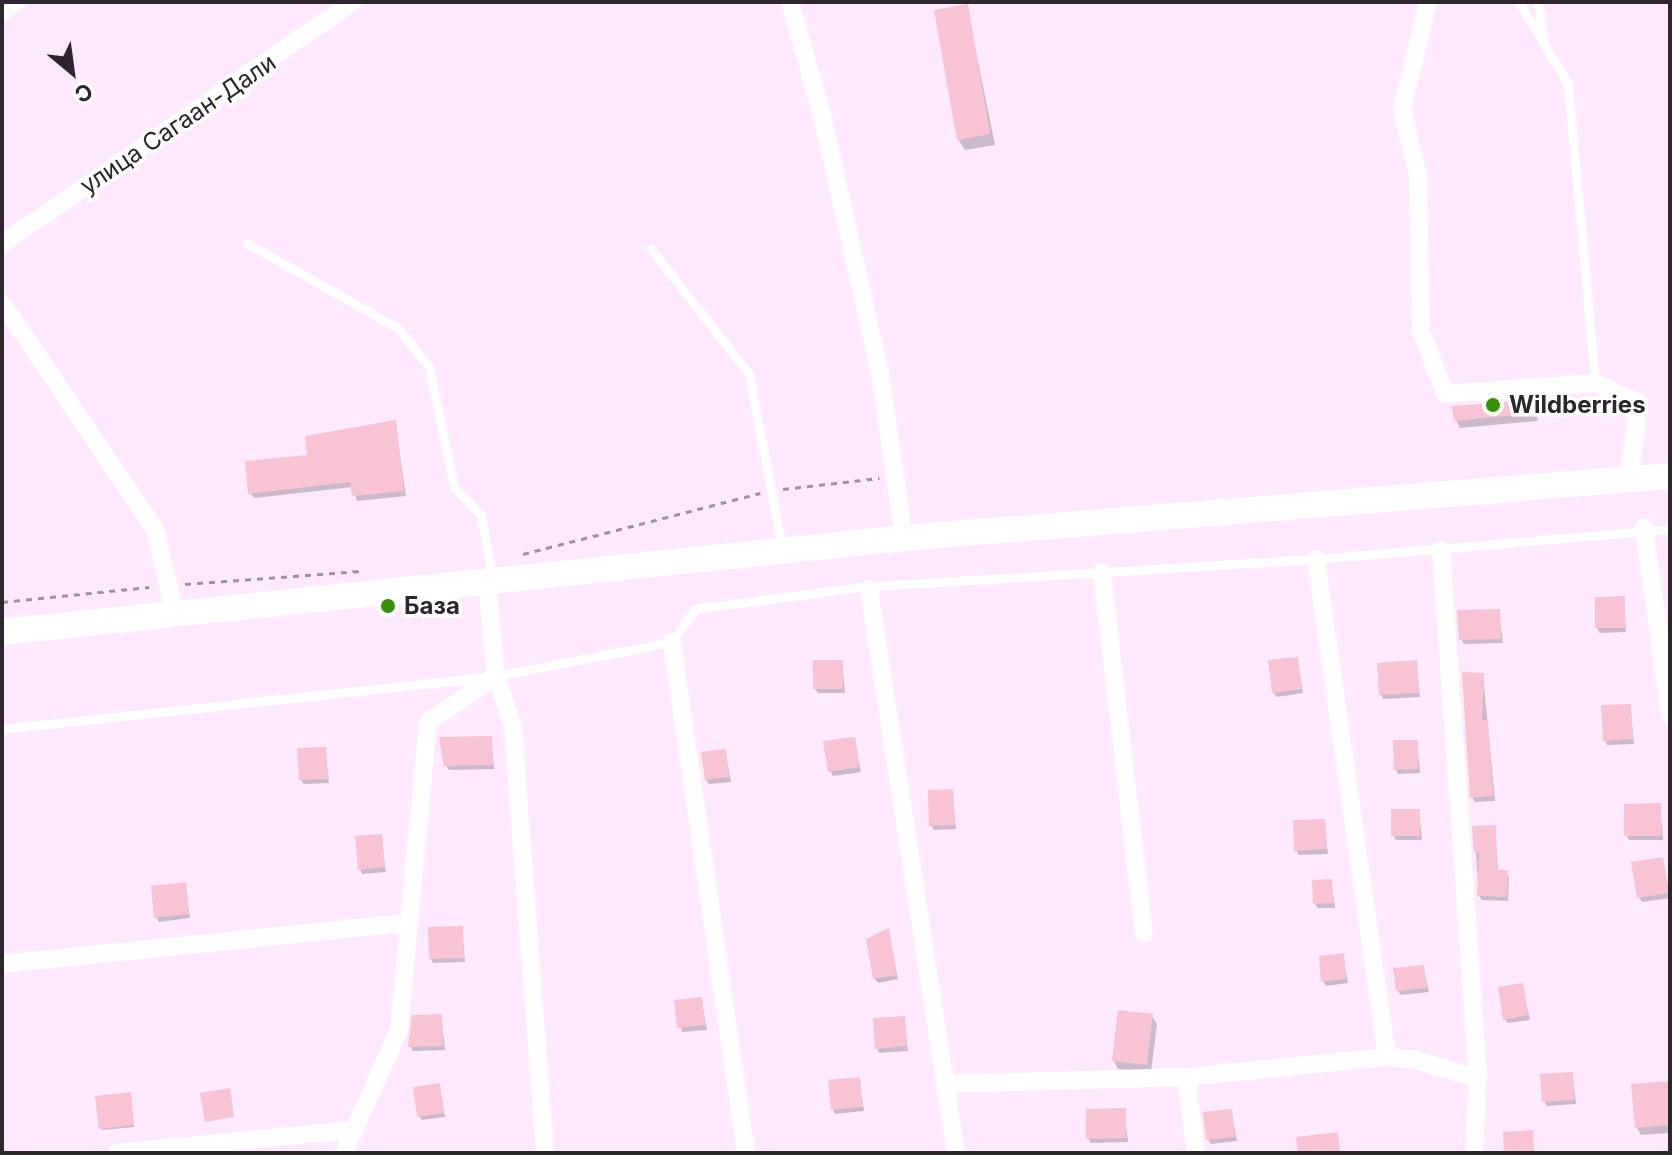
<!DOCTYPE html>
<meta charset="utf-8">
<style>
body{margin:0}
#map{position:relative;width:1672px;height:1155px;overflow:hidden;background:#fee9fe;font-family:Inter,sans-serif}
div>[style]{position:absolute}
.shadow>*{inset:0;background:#0003}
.building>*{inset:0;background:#f8c3d2}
.path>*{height:3px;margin-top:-1.5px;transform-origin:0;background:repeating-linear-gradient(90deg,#a091a0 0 6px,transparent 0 12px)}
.service>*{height:9px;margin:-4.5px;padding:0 4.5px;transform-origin:4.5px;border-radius:4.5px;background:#fff}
.minor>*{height:18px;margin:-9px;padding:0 9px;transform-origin:9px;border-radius:9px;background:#fff}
.secondary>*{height:26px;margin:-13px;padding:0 13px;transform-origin:13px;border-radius:13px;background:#fff}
.dots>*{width:22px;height:22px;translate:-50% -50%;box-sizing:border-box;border:4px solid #fff;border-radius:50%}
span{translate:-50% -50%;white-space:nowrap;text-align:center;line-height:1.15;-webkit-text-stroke:7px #fff;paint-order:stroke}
.street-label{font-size:24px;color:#2d262e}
.poi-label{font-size:24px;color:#2d262e;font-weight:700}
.left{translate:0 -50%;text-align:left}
.frame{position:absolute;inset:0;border:4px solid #2d262e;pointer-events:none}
.north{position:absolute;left:32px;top:32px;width:80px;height:80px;-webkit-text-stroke:6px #fff;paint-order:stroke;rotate:151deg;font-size:22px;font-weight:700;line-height:32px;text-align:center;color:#2d262e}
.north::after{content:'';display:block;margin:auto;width:28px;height:36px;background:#2d262e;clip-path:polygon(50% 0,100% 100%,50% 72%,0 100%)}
</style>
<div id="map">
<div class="shadow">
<i style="clip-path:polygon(967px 7px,995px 145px,965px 150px,958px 139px)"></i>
<i style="clip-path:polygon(1533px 402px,1538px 421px,1460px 428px,1456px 420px)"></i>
<i style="clip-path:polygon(395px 422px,406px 496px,357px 501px,353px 487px,254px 498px,250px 493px,309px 457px)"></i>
<i style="clip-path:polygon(1624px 598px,1626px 632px,1600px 633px,1597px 628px)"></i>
<i style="clip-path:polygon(1499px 611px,1503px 643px,1464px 644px,1461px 639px)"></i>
<i style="clip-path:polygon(1297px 659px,1303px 693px,1276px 697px,1274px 692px)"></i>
<i style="clip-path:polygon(842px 662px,845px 693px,818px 693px,815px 689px)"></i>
<i style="clip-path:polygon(1416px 662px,1420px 697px,1383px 699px,1381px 695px)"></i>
<i style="clip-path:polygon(1483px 675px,1495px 801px,1475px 802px,1472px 797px)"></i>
<i style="clip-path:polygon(1630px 706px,1634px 744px,1607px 745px,1605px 740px)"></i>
<i style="clip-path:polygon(491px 738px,494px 769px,449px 770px,446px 765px)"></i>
<i style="clip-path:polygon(854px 739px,861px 772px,833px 776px,830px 771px)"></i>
<i style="clip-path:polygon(1417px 742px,1420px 773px,1398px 774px,1396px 769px)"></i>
<i style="clip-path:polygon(325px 749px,329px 783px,304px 784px,301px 780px)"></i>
<i style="clip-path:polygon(725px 751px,731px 782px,709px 784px,706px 780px)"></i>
<i style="clip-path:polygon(952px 791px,956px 829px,934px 830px,931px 825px)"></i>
<i style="clip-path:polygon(1660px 805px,1663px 840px,1629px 840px,1626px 835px)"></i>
<i style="clip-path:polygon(1419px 811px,1422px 840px,1396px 840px,1393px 835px)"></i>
<i style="clip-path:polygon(1324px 821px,1328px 854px,1299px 855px,1296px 850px)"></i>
<i style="clip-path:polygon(1495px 827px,1498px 872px,1509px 877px,1508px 901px,1482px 900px,1479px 896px,1476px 853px)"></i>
<i style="clip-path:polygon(380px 836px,386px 872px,362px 874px,360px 869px)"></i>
<i style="clip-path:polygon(1662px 859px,1670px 898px,1642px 902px,1639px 897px)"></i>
<i style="clip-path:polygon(1331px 881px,1335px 908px,1318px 908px,1315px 904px)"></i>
<i style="clip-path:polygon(185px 884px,190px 918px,159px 922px,156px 917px)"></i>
<i style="clip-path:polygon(462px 928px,465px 962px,433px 963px,431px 959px)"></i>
<i style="clip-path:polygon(888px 931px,898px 979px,878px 983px,875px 979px)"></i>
<i style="clip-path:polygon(1343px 955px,1348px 983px,1326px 986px,1323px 981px)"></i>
<i style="clip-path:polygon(1423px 967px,1429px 992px,1401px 995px,1398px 991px)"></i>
<i style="clip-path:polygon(1522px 985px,1530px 1020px,1508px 1023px,1505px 1019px)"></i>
<i style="clip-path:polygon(701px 999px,707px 1030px,682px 1032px,676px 1002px)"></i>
<i style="clip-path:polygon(441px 1016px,445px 1050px,413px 1051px,410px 1046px)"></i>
<i style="clip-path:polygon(1152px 1016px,1157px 1024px,1151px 1072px,1118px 1069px,1114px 1061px)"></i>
<i style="clip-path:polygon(904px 1018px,908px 1051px,879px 1053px,877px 1048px)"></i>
<i style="clip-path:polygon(1572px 1074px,1576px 1104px,1547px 1106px,1544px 1101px)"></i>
<i style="clip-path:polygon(859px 1079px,864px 1111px,835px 1114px,833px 1109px)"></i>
<i style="clip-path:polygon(439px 1085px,445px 1117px,422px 1120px,419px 1116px)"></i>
<i style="clip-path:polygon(1670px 1085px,1670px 1133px,1641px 1135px,1637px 1128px)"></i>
<i style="clip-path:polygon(130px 1096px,134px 1127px,102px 1130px,101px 1128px)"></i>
<i style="clip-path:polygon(1124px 1110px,1128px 1142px,1091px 1143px,1088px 1138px)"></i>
<i style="clip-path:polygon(1231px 1111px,1237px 1141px,1211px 1144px,1208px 1139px)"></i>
</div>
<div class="building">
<i style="clip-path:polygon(968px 4px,990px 134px,957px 140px,934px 10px)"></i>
<i style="clip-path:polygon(1534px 400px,1535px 413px,1454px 421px,1452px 406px)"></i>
<i style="clip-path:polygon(396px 420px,404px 491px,352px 496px,350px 482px,248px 494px,245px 461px,307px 455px,305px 436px)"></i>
<i style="clip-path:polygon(1625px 596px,1625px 628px,1595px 628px,1595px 597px)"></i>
<i style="clip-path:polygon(1500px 609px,1501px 639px,1459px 640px,1457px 610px)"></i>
<i style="clip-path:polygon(1298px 657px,1302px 689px,1272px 693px,1268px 660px)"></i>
<i style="clip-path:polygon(813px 660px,843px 660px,843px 689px,813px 689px)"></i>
<i style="clip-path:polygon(1417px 660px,1419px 693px,1379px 695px,1377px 663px)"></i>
<i style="clip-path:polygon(1462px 672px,1484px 673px,1482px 720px,1488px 720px,1493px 796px,1470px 798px)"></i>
<i style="clip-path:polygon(1631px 704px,1633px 739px,1603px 741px,1601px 705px)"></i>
<i style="clip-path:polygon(492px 736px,493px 765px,444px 766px,439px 737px)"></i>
<i style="clip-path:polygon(855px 737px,860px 767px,828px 772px,823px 741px)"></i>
<i style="clip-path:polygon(1393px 740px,1418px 740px,1418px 769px,1394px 770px)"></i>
<i style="clip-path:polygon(326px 747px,328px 779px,299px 780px,297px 748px)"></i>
<i style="clip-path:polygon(726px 749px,729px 777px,705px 780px,701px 752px)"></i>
<i style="clip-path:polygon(953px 789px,955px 825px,929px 826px,928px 790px)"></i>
<i style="clip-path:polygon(1661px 803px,1661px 836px,1624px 836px,1624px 804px)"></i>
<i style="clip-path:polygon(1391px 809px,1420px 809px,1420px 836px,1391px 836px)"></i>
<i style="clip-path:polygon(1325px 819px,1327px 849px,1294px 851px,1293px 820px)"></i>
<i style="clip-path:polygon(1496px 825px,1497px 870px,1508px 870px,1507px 897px,1477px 896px,1479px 853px,1474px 853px,1472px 826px)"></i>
<i style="clip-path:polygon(382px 834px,385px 867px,358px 870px,355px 836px)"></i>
<i style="clip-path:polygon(1663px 857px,1669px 893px,1637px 898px,1631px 862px)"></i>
<i style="clip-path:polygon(1332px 879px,1333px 903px,1313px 904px,1312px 880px)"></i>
<i style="clip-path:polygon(186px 882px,189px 914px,154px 918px,151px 886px)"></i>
<i style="clip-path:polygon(463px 926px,464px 958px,429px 959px,428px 927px)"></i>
<i style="clip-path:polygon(889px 928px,897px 975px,873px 979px,866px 939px)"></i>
<i style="clip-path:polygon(1344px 953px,1346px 979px,1321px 982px,1319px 956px)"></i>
<i style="clip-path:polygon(1424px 965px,1427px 988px,1396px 991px,1393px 968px)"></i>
<i style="clip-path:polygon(1523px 983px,1528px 1015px,1503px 1020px,1498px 987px)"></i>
<i style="clip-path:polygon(702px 997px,705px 1025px,677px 1028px,674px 1000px)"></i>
<i style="clip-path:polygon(1118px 1010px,1153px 1014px,1147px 1065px,1112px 1061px)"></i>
<i style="clip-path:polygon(442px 1014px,443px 1046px,408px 1047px,412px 1015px)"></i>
<i style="clip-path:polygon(905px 1016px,907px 1046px,875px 1049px,873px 1018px)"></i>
<i style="clip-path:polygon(1573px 1072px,1574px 1100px,1542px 1102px,1540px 1074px)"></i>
<i style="clip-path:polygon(860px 1077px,863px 1107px,831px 1110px,828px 1080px)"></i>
<i style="clip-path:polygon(1670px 1081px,1670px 1125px,1635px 1128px,1631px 1084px)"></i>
<i style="clip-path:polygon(440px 1083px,444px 1113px,417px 1117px,413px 1087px)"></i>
<i style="clip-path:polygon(230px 1088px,234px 1117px,205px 1122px,200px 1093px)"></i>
<i style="clip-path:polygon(131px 1092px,134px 1125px,99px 1129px,95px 1096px)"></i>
<i style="clip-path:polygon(1126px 1108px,1126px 1138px,1086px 1139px,1086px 1109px)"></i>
<i style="clip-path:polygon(1232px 1109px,1235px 1137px,1206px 1140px,1203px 1112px)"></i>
<i style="clip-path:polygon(1533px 1130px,1534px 1153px,1504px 1153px,1503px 1132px)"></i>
<i style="clip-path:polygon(1338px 1132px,1340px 1153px,1298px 1153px,1296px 1137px)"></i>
</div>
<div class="path">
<i style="left:783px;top:489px;width:97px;rotate:-6.5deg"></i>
<i style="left:523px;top:554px;width:245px;rotate:-14.4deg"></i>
<i style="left:185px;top:584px;width:176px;rotate:-4.2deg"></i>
<i style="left:2px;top:602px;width:148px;rotate:-5.8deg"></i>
</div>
<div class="service">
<i style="left:1519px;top:2px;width:96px;rotate:59.1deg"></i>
<i style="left:1568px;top:84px;width:300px;rotate:84.8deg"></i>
<i style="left:1538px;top:2px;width:37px;rotate:82deg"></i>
<i style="left:247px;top:243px;width:175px;rotate:29.5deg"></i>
<i style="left:399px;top:329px;width:48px;rotate:51.7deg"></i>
<i style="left:429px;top:367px;width:123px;rotate:78.2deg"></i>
<i style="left:454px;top:487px;width:39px;rotate:46deg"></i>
<i style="left:481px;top:515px;width:66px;rotate:79.5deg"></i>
<i style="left:651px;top:249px;width:159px;rotate:51.9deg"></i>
<i style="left:749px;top:374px;width:176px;rotate:79.2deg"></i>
<i style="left:2px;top:729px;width:497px;rotate:-6.1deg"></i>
<i style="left:496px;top:676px;width:179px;rotate:-10.9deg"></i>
<i style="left:672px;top:642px;width:40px;rotate:-55.1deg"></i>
<i style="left:695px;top:609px;width:165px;rotate:-7.6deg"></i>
<i style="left:859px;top:587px;width:458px;rotate:-3.5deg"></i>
<i style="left:1316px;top:559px;width:355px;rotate:-4.8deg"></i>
</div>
<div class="minor">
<i style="left:790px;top:2px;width:113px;rotate:74.1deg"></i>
<i style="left:821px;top:111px;width:269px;rotate:77.3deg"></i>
<i style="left:880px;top:373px;width:167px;rotate:81.7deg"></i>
<i style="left:1428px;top:2px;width:111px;rotate:103.5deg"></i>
<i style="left:1402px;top:110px;width:67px;rotate:76.2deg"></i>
<i style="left:1418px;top:175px;width:155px;rotate:88.9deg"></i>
<i style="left:1421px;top:330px;width:68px;rotate:69.4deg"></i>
<i style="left:1445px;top:394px;width:150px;rotate:-4.2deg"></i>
<i style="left:1595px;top:383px;width:48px;rotate:24.4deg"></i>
<i style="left:1639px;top:403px;width:78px;rotate:97.4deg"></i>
<i style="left:2px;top:12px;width:18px;rotate:-34deg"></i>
<i style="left:2px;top:244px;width:426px;rotate:-34.6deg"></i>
<i style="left:2px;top:303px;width:273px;rotate:55.9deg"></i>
<i style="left:155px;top:529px;width:87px;rotate:76.8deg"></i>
<i style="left:1644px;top:528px;width:188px;rotate:82deg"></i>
<i style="left:1441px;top:550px;width:529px;rotate:85.99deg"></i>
<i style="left:1316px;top:559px;width:503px;rotate:81.89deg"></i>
<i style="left:1102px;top:572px;width:364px;rotate:83.4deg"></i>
<i style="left:487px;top:584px;width:92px;rotate:84.4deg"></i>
<i style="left:496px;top:676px;width:53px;rotate:71.2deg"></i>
<i style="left:513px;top:726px;width:428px;rotate:85.7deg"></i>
<i style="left:869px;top:589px;width:571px;rotate:81.23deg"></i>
<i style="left:672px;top:642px;width:516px;rotate:81.76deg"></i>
<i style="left:2px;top:964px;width:409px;rotate:-5.8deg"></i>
<i style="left:1186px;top:1077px;width:77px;rotate:82.5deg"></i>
<i style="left:946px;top:1084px;width:240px;rotate:-1.7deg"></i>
<i style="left:1186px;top:1077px;width:202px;rotate:-5.7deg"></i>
<i style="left:1387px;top:1057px;width:25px;rotate:5deg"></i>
<i style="left:1412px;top:1059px;width:69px;rotate:16.1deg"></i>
<i style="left:1478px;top:1078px;width:75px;rotate:93.1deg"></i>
<i style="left:117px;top:1153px;width:237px;rotate:-5.6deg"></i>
<i style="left:344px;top:1153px;width:135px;rotate:-65.9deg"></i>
<i style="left:399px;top:1030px;width:309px;rotate:-84.6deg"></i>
<i style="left:428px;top:722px;width:82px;rotate:-34.1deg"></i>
</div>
<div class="secondary">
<i style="left:2px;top:632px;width:907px;rotate:-5.95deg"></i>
<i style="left:904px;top:538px;width:769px;rotate:-4.63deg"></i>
</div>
<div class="dots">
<i style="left:1493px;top:405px;background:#389205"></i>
<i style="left:388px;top:606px;background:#389205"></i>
</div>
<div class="street-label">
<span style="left:178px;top:124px;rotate:-34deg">улица Сагаан-Дали</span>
</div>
<div class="poi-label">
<span class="left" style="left:1509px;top:405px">Wildberries</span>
<span class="left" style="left:404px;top:606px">База</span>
</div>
<div class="frame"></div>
<div class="north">С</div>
</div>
